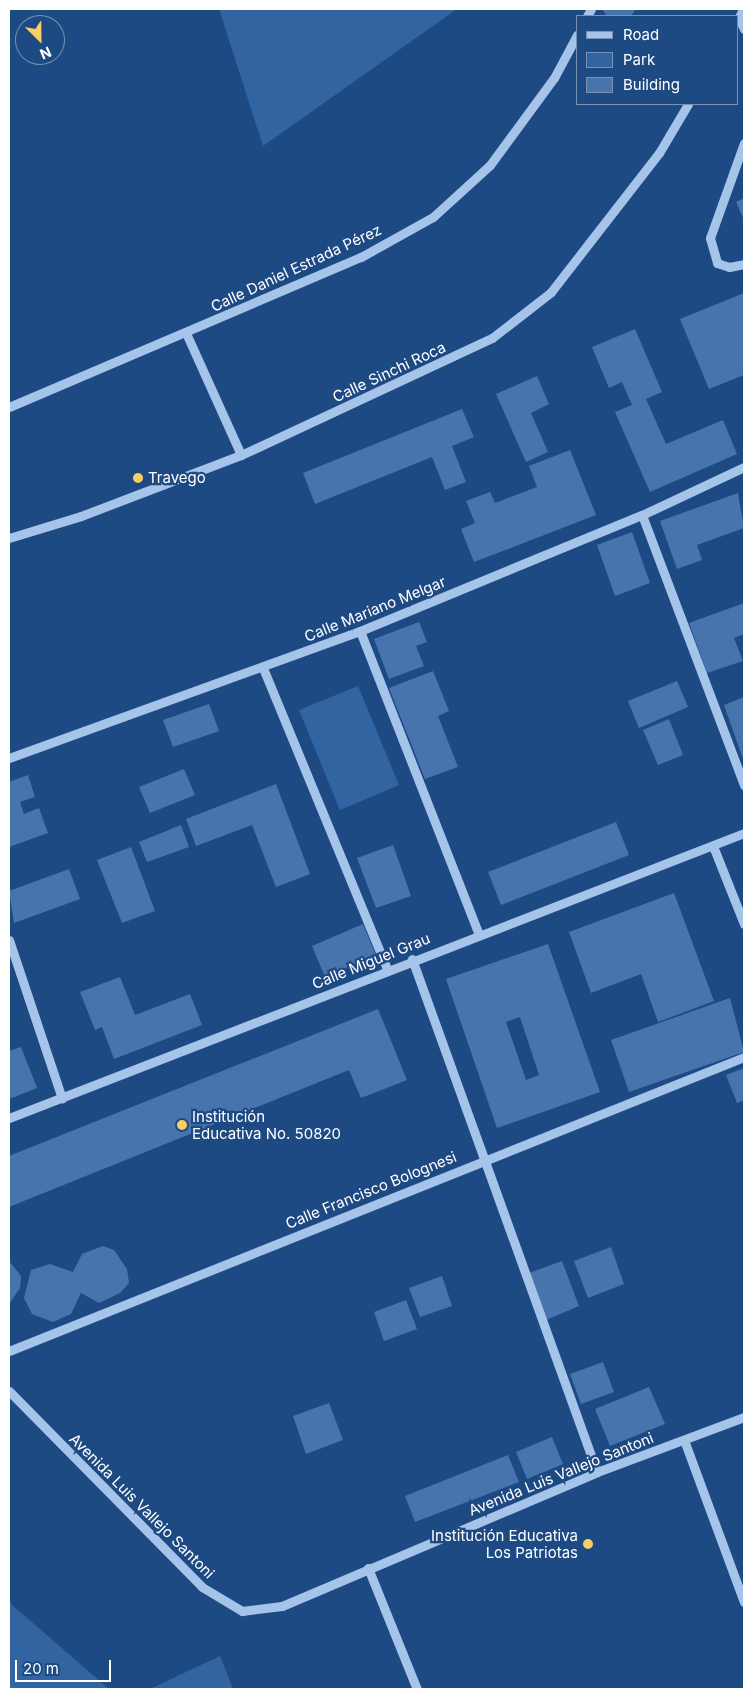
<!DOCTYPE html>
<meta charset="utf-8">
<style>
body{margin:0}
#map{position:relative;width:753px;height:1698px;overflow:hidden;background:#1e4a84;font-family:Inter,sans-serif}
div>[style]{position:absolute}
.green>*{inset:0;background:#3264a1}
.building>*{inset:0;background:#4774ac}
.minor>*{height:9px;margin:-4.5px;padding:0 4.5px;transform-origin:4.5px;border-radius:4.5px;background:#a6c4ea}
.dots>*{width:14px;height:14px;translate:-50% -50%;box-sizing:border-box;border:2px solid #1e4a84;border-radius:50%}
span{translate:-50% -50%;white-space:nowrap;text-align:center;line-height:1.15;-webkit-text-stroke:4.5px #1e4a84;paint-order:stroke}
.street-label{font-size:15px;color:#fff}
.poi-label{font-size:15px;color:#fff}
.left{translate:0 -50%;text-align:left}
.right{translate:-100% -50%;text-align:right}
.frame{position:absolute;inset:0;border:10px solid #fff;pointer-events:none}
.legend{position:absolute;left:576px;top:15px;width:162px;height:90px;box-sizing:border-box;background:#1e4a84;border:1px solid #7892b5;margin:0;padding:6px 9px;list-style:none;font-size:15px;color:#fff}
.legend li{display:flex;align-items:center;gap:10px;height:25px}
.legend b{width:25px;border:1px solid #7892b5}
.north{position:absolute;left:15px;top:15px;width:50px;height:50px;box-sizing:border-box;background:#1e4a84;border:1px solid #7892b5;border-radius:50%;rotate:157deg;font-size:14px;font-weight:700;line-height:20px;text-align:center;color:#fff}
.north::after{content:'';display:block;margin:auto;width:18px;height:22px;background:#f8ce65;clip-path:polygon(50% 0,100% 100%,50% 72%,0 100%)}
.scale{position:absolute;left:15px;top:1660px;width:96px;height:22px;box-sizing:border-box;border:2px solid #fff;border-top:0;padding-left:6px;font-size:15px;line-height:18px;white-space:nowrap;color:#fff;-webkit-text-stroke:4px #1e4a84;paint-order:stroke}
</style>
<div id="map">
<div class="green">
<i style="clip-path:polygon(219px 9px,457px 9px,263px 146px)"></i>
<i style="clip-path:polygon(358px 686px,399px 785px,340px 810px,299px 710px)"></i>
<i style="clip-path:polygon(9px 1599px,12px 1605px,109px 1689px,9px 1689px)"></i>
<i style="clip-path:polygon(220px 1656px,233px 1689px,150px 1689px)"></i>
</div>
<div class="building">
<i style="clip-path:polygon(602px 9px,636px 9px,631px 16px,607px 16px)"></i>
<i style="clip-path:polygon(744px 198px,744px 220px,736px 202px)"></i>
<i style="clip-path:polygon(744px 293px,744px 375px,709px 389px,680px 319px)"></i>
<i style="clip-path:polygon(635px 329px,662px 392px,646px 399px,666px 444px,723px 420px,737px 454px,650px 492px,615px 412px,632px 405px,622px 382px,609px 388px,592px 347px)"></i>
<i style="clip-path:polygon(537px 376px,549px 404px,531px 413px,548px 452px,526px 462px,496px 394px)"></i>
<i style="clip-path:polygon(462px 409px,474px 437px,452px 446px,466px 482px,445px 490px,432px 457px,315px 504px,303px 473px)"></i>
<i style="clip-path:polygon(570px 450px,596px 515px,474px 562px,461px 529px,475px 523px,466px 501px,490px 492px,495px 503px,537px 487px,529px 466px)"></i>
<i style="clip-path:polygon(738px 493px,744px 528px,697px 545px,702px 560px,677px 569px,660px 521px)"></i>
<i style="clip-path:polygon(632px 532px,650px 583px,615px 596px,597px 545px)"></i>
<i style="clip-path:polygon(744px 603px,744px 634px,734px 638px,743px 661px,707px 673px,689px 623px)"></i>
<i style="clip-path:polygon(419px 622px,427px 642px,416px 646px,424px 666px,389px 679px,374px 639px)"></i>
<i style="clip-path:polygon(433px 671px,449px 711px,438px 716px,458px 767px,425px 779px,389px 688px)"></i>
<i style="clip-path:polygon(677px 681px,688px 707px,639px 728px,628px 701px)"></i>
<i style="clip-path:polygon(744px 697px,744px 762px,724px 705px)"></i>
<i style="clip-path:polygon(209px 704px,219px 731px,173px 747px,163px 720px)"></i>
<i style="clip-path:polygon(669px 719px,683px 755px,658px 765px,643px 730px)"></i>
<i style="clip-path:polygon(184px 769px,195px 795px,150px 813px,139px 787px)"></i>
<i style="clip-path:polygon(28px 775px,35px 797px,20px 802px,24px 814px,39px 808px,48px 833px,9px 847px,9px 782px)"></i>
<i style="clip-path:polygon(276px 784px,310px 874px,276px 887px,252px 825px,196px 846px,186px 819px)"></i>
<i style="clip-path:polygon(616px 822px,629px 855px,501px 905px,488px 872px)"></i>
<i style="clip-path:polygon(181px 825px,189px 847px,147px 862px,139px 842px)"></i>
<i style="clip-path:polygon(393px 845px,411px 896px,376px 908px,357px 858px)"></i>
<i style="clip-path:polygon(131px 847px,155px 911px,122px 923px,97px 860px)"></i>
<i style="clip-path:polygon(69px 869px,80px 899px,14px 923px,9px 891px)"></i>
<i style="clip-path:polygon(674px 893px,714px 1001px,658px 1022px,641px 974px,591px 993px,569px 932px)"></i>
<i style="clip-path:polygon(363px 924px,376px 955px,325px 977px,312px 946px)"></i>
<i style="clip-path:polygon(evenodd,548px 944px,600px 1092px,497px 1128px,446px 979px,548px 944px,520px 1017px,539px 1075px,526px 1080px,506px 1022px,520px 1017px)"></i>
<i style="clip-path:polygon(120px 977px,135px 1015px,190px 994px,202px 1025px,114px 1059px,102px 1027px,95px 1030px,80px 992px)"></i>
<i style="clip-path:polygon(730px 998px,744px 1052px,629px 1092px,611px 1040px)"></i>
<i style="clip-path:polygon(378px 1009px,407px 1080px,361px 1098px,349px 1070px,9px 1207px,9px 1156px)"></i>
<i style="clip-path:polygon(21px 1047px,37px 1088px,9px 1099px,9px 1051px)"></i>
<i style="clip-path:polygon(744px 1068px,744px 1100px,737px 1103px,726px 1075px)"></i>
<i style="clip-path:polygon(103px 1246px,114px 1250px,127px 1269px,129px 1283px,120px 1293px,99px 1303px,81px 1293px,71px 1314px,53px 1322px,32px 1314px,24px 1298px,31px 1270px,50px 1264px,73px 1272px,82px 1254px)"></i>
<i style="clip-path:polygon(611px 1247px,624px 1284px,588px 1298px,574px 1261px)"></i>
<i style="clip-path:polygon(9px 1261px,21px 1276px,20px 1288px,9px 1304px)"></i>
<i style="clip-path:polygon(562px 1261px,579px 1306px,546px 1320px,529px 1273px)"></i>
<i style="clip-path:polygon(442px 1276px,452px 1306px,420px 1317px,409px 1288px)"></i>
<i style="clip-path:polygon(406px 1300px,417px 1329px,384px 1341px,374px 1312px)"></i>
<i style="clip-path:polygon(603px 1362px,614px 1392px,581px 1404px,570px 1374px)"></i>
<i style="clip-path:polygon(649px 1387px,665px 1424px,610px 1446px,595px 1409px)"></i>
<i style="clip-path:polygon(329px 1403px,343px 1440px,306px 1454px,293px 1416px)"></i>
<i style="clip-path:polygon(552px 1437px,563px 1464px,527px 1479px,516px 1452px)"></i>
<i style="clip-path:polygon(508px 1455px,519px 1482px,415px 1522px,405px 1496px)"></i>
</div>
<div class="minor">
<i style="left:587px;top:16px;width:8px;rotate:-60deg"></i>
<i style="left:739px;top:18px;width:12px;rotate:66deg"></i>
<i style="left:737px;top:21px;width:13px;rotate:-63deg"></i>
<i style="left:744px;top:143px;width:101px;rotate:109.7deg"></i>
<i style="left:710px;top:238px;width:26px;rotate:74deg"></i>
<i style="left:717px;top:263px;width:13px;rotate:18deg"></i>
<i style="left:729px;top:267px;width:15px;rotate:-11deg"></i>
<i style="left:186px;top:333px;width:134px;rotate:65.7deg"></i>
<i style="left:9px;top:407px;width:383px;rotate:-23.1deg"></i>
<i style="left:361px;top:257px;width:82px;rotate:-29.1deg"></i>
<i style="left:433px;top:217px;width:77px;rotate:-42.4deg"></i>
<i style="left:490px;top:165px;width:108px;rotate:-53.7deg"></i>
<i style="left:554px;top:78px;width:49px;rotate:-61.9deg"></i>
<i style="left:642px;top:515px;width:289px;rotate:69.3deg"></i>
<i style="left:9px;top:538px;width:75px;rotate:-17deg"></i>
<i style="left:81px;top:516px;width:171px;rotate:-20.9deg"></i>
<i style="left:241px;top:455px;width:277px;rotate:-25deg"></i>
<i style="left:492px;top:338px;width:75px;rotate:-37.9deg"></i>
<i style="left:551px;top:292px;width:176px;rotate:-52.2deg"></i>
<i style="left:659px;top:153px;width:57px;rotate:-59.4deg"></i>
<i style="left:360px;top:631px;width:326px;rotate:68.6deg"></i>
<i style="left:263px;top:668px;width:326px;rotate:67.6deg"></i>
<i style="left:9px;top:758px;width:373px;rotate:-19.9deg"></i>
<i style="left:360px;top:631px;width:305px;rotate:-22.4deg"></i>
<i style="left:642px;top:515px;width:113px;rotate:-25.2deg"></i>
<i style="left:713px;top:846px;width:84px;rotate:68.3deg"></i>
<i style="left:9px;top:940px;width:167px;rotate:71.5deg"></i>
<i style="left:412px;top:959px;width:545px;rotate:70.17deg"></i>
<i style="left:9px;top:1118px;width:788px;rotate:-21.19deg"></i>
<i style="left:9px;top:1351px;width:792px;rotate:-21.8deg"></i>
<i style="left:9px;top:1391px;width:275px;rotate:45.4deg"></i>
<i style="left:202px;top:1587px;width:47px;rotate:31deg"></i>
<i style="left:242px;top:1611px;width:40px;rotate:-7.1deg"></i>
<i style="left:282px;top:1606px;width:342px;rotate:-23deg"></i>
<i style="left:597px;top:1472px;width:157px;rotate:-20.5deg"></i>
<i style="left:684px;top:1440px;width:173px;rotate:69.7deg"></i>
<i style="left:368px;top:1568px;width:131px;rotate:68deg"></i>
</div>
<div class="dots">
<i style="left:138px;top:478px;background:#f8ce65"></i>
<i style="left:182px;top:1125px;background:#f8ce65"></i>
<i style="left:588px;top:1544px;background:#f8ce65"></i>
</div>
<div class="street-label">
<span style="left:296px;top:268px;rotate:-25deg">Calle Daniel Estrada Pérez</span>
<span style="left:389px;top:372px;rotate:-25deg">Calle Sinchi Roca</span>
<span style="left:375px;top:609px;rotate:-22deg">Calle Mariano Melgar</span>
<span style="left:371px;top:961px;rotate:-22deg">Calle Miguel Grau</span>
<span style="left:371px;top:1190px;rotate:-22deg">Calle Francisco Bolognesi</span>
<span style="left:561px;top:1474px;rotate:-22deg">Avenida Luis Vallejo Santoni</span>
<span style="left:142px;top:1506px;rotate:45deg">Avenida Luis Vallejo Santoni</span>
</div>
<div class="poi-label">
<span class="left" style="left:148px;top:478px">Travego</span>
<span class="left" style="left:192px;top:1125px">Institución<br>Educativa No. 50820</span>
<span class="right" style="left:578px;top:1544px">Institución Educativa<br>Los Patriotas</span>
</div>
<div class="frame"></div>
<ul class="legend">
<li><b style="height:6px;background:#a6c4ea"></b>Road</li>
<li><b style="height:14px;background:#3264a1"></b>Park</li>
<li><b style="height:14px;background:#4774ac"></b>Building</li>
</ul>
<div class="north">N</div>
<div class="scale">20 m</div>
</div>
